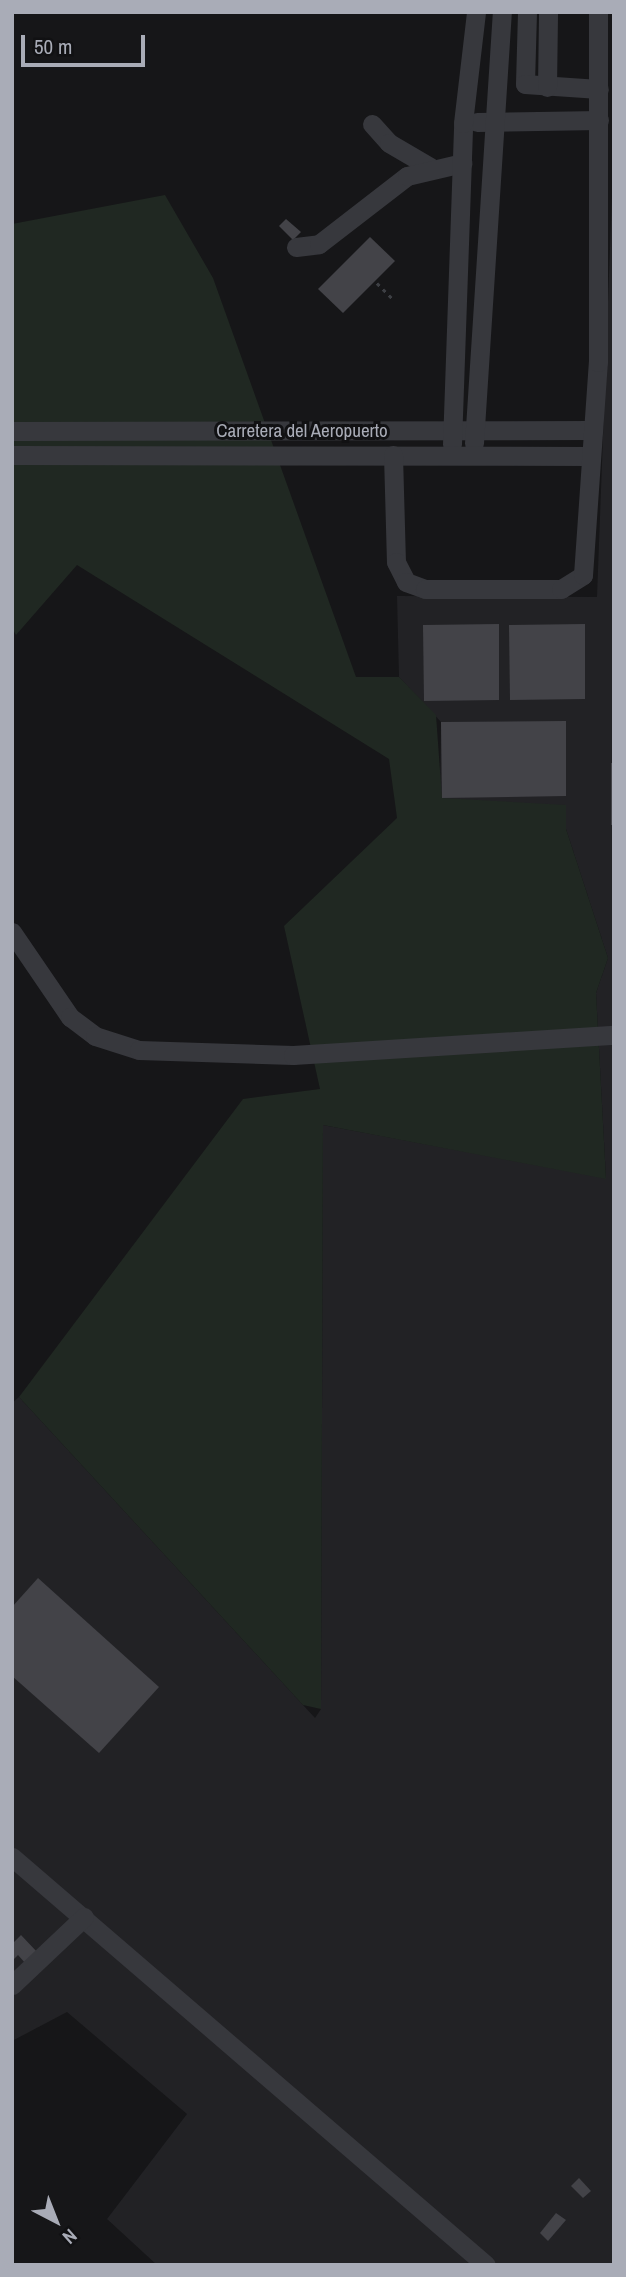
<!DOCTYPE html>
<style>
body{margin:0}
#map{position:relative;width:626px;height:2277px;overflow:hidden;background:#161618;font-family:"Archivo Narrow",sans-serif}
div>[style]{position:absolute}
.built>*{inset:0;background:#222225}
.green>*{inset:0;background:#202822}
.building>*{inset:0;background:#434348}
.path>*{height:2.5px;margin-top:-1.25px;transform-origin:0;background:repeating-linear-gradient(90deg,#3d3f44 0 3.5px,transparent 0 8.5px)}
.minor>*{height:19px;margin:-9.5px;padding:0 9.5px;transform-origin:9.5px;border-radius:9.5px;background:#37383d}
span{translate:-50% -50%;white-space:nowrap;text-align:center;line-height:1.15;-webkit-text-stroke:6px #111113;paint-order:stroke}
.street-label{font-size:19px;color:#a9acb7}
.frame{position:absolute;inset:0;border:14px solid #a9acb7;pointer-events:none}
.north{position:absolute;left:21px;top:2186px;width:70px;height:70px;-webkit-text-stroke:5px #111113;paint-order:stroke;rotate:138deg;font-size:19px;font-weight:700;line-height:28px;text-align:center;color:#a9acb7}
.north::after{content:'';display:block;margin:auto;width:24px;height:32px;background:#a9acb7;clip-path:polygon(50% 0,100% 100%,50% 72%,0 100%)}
.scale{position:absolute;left:21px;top:35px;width:124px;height:32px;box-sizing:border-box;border:4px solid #a9acb7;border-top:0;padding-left:9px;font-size:21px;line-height:24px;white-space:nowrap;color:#a9acb7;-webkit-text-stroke:5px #111113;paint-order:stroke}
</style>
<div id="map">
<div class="built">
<i style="clip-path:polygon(614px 141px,614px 2265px,157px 2265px,107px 2219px,187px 2114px,67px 2012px,12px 2041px,12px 1403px,19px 1397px,315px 1718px,321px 1709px,323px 1125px,606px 1178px,596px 993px,608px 958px,566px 829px,566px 806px,440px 801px,441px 722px,399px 677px,397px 596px,597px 597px)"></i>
</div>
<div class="green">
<i style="clip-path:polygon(165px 195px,213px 278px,356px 677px,399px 677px,436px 715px,442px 798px,566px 805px,566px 829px,608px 958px,596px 993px,606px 1179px,323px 1125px,321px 1709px,303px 1705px,19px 1397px,243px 1099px,320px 1089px,284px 926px,397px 818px,389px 759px,77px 565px,16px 635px,12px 628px,12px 224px)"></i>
</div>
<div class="building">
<i style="clip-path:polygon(286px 219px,301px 232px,293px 240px,279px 226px)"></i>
<i style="clip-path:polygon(370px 237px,395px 261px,343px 313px,318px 289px)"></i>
<i style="clip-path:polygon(499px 624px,499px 700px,424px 701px,423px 625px)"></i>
<i style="clip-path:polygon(585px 624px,585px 699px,510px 700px,509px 625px)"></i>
<i style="clip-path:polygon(566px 721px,566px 796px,442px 798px,441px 722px)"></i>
<i style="clip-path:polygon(611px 763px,614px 763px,614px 825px,611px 825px)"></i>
<i style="clip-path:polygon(38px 1578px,159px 1687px,99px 1753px,12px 1676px,12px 1607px)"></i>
<i style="clip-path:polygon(21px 1935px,38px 1953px,26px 1964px,18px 1955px,12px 1961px,12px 1944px)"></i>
<i style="clip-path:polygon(579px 2178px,591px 2191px,583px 2198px,571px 2186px)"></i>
<i style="clip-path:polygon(556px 2213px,566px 2220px,548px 2241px,540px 2233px)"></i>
</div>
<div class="path">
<i style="left:377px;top:283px;width:23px;rotate:45deg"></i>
</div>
<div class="minor">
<i style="left:527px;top:12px;width:72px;rotate:91.6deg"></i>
<i style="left:525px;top:84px;width:74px;rotate:3.9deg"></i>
<i style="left:547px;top:87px;width:75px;rotate:-89.2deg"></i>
<i style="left:477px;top:122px;width:122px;rotate:-0.9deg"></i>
<i style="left:372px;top:124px;width:25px;rotate:48deg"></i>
<i style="left:389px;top:143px;width:48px;rotate:30.3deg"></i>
<i style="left:296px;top:247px;width:23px;rotate:-7deg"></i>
<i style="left:319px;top:244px;width:111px;rotate:-37.7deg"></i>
<i style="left:407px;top:176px;width:57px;rotate:-13.3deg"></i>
<i style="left:12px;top:431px;width:581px;rotate:-0.1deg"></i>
<i style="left:474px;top:443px;width:432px;rotate:-86.3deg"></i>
<i style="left:452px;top:444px;width:321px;rotate:-88deg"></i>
<i style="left:463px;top:123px;width:112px;rotate:-83.3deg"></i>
<i style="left:12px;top:455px;width:579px;rotate:0.1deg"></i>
<i style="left:393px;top:455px;width:107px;rotate:88.4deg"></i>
<i style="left:396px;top:562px;width:22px;rotate:63deg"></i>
<i style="left:406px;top:582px;width:20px;rotate:20deg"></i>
<i style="left:425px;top:589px;width:136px"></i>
<i style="left:561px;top:589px;width:26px;rotate:-32deg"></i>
<i style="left:583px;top:575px;width:214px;rotate:-86deg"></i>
<i style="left:598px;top:362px;width:350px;rotate:-90deg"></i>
<i style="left:12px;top:932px;width:103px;rotate:55.7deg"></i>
<i style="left:70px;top:1017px;width:31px;rotate:37deg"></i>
<i style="left:95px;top:1036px;width:46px;rotate:17.7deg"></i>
<i style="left:139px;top:1050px;width:154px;rotate:1.9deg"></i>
<i style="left:293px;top:1055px;width:322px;rotate:-3.6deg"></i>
<i style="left:12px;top:1857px;width:625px;rotate:40.72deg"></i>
<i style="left:12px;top:1985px;width:99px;rotate:-43.4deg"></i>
</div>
<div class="street-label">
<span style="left:302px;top:431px">Carretera del Aeropuerto</span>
</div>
<div class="frame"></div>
<div class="north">N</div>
<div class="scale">50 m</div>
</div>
